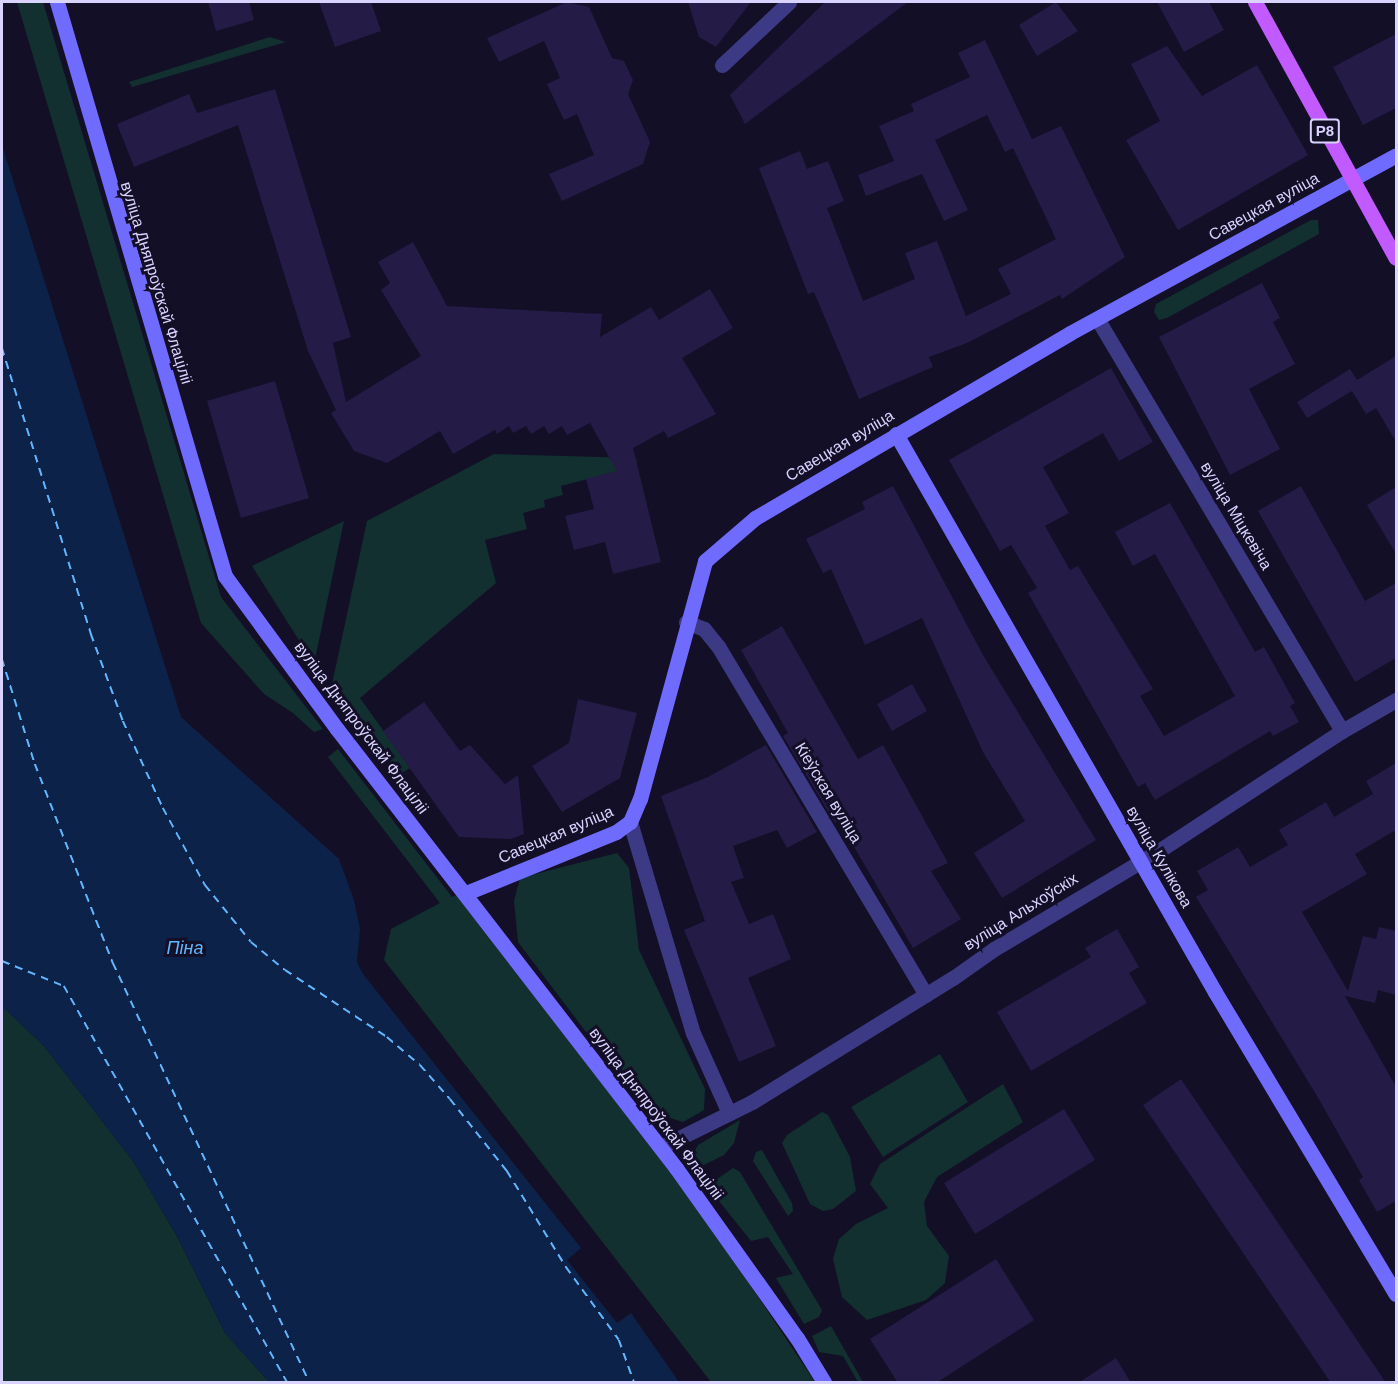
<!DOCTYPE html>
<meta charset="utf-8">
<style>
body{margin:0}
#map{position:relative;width:1398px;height:1384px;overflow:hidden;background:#130f26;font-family:Arial,sans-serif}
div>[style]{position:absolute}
.green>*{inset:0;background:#12302f}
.water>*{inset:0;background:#0c2248}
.ferry>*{height:1.5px;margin-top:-0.75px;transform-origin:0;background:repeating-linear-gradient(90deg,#62b6ff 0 8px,transparent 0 14px)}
.building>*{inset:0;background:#241b47}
.street>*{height:15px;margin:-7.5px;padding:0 7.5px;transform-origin:7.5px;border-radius:7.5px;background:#3d3a85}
.secondary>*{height:15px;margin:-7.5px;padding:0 7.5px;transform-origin:7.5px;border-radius:7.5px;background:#6f6bff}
.primary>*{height:15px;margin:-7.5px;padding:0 7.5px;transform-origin:7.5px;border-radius:7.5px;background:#c25bff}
span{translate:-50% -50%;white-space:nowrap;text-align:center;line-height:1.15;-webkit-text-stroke:6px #130f26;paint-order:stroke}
.shield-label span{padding:2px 4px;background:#130f26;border:2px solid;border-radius:4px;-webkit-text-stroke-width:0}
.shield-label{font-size:15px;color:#d9d4ff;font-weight:700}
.street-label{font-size:16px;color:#d9d4ff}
.water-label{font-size:18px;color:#62b6ff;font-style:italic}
.frame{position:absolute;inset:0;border:3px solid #d9d4ff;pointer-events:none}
</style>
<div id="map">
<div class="green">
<i style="clip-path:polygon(17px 2px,43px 2px,221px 597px,323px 729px,314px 732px,293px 713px,264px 694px,201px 623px)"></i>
<i style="clip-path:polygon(270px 37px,286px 42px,132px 87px,129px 82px)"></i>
<i style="clip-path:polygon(1311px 220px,1318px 220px,1319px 234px,1167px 318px,1159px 320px,1154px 312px,1156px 304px)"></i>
<i style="clip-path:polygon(494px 454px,636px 458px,637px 466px,561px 486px,563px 495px,544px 500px,545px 507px,523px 513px,527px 529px,485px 540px,496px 583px,360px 698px,410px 768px,399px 775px,332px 684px,367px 521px)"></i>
<i style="clip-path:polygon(344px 521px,314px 664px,252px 566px)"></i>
<i style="clip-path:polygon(338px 749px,452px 897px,460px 894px,684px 1186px,815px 1382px,711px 1382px,384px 960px,391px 929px,440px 903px,328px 757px)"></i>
<i style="clip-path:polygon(617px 853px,629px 868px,639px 950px,705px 1089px,704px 1110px,683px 1122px,645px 1110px,518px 942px,514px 901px,520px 878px)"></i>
<i style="clip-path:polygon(2px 1006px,44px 1046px,133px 1161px,179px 1240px,225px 1333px,269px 1382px,2px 1382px)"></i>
<i style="clip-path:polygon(940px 1054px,968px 1102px,883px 1157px,851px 1107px)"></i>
<i style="clip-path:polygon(1003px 1084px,1023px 1122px,937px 1177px,924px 1202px,927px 1226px,949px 1256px,945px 1283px,926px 1300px,867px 1320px,842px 1297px,833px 1259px,839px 1239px,856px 1224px,888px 1208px,870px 1184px,880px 1164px)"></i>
<i style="clip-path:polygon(822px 1112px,828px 1115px,850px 1157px,856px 1191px,833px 1209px,823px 1211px,810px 1204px,782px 1143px,787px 1135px)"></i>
<i style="clip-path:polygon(740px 1120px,734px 1143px,724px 1155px,694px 1170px,691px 1158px,698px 1145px)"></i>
<i style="clip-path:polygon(762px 1150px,792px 1203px,793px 1211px,788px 1216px,753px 1161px,756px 1152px)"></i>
<i style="clip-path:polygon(733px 1168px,740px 1172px,822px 1310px,819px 1317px,804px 1324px,776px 1278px,793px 1274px,768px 1237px,751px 1241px,707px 1186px)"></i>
<i style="clip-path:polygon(831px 1326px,863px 1382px,858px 1382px,843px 1356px,819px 1352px,812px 1336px)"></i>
</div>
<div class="water">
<i style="clip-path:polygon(2px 145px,181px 717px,339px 859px,354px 900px,360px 929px,357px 962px,363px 974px,581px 1248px,567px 1260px,617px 1323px,631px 1313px,679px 1382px,269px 1382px,225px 1333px,179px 1240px,133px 1161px,44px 1046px,2px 1006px)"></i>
</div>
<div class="ferry">
<i style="left:2px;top:348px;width:300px;rotate:72.7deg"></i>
<i style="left:91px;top:634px;width:93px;rotate:69.8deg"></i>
<i style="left:123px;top:721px;width:96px;rotate:65.3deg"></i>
<i style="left:163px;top:808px;width:88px;rotate:61.4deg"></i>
<i style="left:205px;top:885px;width:73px;rotate:51.1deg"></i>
<i style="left:251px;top:942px;width:44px;rotate:39.5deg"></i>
<i style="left:285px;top:970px;width:122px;rotate:33.3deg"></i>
<i style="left:387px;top:1037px;width:43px;rotate:40.3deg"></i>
<i style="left:420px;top:1065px;width:45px;rotate:48.6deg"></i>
<i style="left:450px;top:1099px;width:92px;rotate:51.6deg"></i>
<i style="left:507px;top:1171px;width:113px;rotate:58.4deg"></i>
<i style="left:566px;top:1267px;width:90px;rotate:54deg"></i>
<i style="left:619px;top:1340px;width:45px;rotate:70.3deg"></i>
<i style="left:2px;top:659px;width:110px;rotate:72.6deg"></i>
<i style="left:35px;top:764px;width:214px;rotate:68.6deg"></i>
<i style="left:113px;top:963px;width:463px;rotate:64.9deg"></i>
<i style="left:2px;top:961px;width:67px;rotate:22deg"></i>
<i style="left:64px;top:986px;width:454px;rotate:60.6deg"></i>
</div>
<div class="building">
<i style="clip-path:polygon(208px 2px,249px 2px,254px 20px,216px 31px)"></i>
<i style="clip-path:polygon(319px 2px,371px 2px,381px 31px,335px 47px)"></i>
<i style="clip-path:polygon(567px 2px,589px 7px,612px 58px,624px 61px,633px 80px,628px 94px,650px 142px,643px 164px,562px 201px,549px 174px,594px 155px,577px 114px,564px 120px,547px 84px,560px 78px,544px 41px,499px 62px,487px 38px)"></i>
<i style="clip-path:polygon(688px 2px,751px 2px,716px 47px,699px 37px)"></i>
<i style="clip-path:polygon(825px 2px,908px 2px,745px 124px,730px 95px)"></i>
<i style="clip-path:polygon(1056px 2px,1078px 31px,1037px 56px,1019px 25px)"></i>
<i style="clip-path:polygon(1157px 2px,1209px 2px,1224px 30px,1184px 52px)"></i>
<i style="clip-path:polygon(1396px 34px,1396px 108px,1363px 125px,1333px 67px)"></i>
<i style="clip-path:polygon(985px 40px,1032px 139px,1061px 126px,1125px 257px,1062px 299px,1060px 295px,967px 343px,929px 357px,933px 367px,859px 399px,814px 292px,808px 294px,759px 168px,800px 151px,807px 169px,828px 161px,844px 201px,827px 208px,863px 301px,915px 279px,905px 253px,937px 241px,966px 316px,1011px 294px,998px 269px,1056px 239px,1013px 148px,1005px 152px,987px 115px,935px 140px,968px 210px,944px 221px,922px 174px,866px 196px,858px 175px,894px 161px,879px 126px,914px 111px,911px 104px,970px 77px,958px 53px)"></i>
<i style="clip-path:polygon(1167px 46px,1202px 96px,1257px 65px,1308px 155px,1178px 230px,1126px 140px,1160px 121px,1131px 64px)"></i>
<i style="clip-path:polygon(275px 89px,351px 337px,333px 343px,346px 402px,421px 356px,381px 290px,390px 283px,378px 262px,413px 242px,447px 306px,602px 314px,600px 337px,651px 307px,659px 320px,710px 289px,733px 328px,682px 358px,716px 414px,668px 438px,664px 431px,633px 448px,661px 562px,613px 574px,605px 542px,574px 550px,565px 516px,594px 509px,586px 479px,617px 471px,590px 423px,567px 435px,562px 426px,549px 434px,544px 426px,531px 434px,526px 426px,513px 433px,509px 426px,497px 434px,495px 430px,453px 454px,440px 431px,387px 463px,354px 451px,331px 413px,336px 410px,308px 351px,238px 125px,134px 167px,117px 124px,189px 94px,197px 113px)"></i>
<i style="clip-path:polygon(1262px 283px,1280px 318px,1273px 322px,1295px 364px,1249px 389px,1280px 449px,1230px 475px,1159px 337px)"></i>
<i style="clip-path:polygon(1396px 356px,1396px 442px,1376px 408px,1366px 414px,1352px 391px,1307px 418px,1297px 402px,1350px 369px,1357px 380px)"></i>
<i style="clip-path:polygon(1111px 368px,1153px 442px,1119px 461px,1103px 433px,1043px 467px,1069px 513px,1045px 526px,1070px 570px,1078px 566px,1153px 689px,1140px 696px,1164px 736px,1235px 696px,1155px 554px,1133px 566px,1115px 532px,1170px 503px,1255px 652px,1264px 647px,1295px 703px,1290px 706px,1299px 722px,1273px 736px,1270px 731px,1155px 800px,1145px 783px,1138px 787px,1028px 593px,1037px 588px,1011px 545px,1000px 551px,949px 460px)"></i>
<i style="clip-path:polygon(275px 381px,309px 498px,241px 518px,207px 401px)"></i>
<i style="clip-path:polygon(893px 486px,983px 655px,1096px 840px,1002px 898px,974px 853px,1025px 821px,983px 752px,922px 618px,865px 645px,831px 569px,823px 573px,806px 539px,865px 509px,862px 502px)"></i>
<i style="clip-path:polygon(1301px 486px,1365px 601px,1396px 583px,1396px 658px,1355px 682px,1258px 511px)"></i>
<i style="clip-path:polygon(1396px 487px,1396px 554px,1367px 505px)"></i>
<i style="clip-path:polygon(782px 626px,858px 759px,883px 745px,948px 863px,931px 871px,961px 919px,913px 948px,839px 821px,835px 823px,783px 736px,788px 733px,741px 650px)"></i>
<i style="clip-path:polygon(912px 684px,927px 711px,892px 731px,877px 704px)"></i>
<i style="clip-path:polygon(578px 699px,637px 713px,620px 778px,562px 812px,532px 766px,569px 743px)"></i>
<i style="clip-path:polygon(424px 702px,460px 751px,470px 745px,505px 784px,518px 775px,524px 834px,511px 839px,459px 837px,383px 731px)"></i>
<i style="clip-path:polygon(766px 745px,817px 832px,787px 848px,777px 830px,733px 846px,744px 878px,731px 882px,749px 924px,773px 914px,791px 959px,748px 978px,776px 1046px,739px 1062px,684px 930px,705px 921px,661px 796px,708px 777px)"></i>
<i style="clip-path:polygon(1396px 763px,1396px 834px,1394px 831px,1355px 854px,1367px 874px,1302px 912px,1348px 991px,1363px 936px,1376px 939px,1379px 927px,1396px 931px,1396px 995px,1378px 990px,1375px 1003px,1345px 996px,1396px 1087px,1396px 1201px,1377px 1212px,1359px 1180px,1363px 1177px,1317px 1096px,1196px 897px,1208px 890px,1197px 871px,1238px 847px,1250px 867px,1288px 845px,1279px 830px,1326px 802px,1334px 817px,1373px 794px,1366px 781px)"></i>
<i style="clip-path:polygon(1117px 929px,1139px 967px,1129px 973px,1147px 1003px,1031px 1071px,997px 1012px,1091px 957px,1085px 948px)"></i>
<i style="clip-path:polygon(1181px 1079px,1386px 1383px,1331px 1383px,1143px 1105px)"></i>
<i style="clip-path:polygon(1064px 1109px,1095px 1160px,975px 1234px,944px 1183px)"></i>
<i style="clip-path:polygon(996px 1259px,1034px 1320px,936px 1383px,898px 1383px,870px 1339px)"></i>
<i style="clip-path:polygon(1116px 1358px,1131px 1383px,1078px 1383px)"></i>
</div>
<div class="street">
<i style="left:722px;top:65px;width:92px;rotate:-43.2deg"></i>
<i style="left:1098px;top:320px;width:478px;rotate:59.3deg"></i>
<i style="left:686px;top:622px;width:19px;rotate:21deg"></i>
<i style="left:704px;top:629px;width:22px;rotate:51deg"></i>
<i style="left:718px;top:646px;width:406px;rotate:59.2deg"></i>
<i style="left:630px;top:822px;width:220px;rotate:73.4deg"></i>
<i style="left:693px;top:1033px;width:88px;rotate:65.8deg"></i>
<i style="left:661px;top:1147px;width:102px;rotate:-26.3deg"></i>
<i style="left:752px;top:1102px;width:236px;rotate:-31.7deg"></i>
<i style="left:953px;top:978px;width:50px;rotate:-35.3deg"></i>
<i style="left:994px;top:949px;width:193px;rotate:-30.8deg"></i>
<i style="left:1160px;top:850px;width:217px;rotate:-33.2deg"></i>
<i style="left:1342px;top:731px;width:62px;rotate:-29.9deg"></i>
</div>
<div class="secondary">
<i style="left:57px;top:2px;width:598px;rotate:73.69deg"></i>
<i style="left:225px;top:576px;width:190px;rotate:53.8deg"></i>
<i style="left:337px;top:729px;width:555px;rotate:52.32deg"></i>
<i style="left:676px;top:1168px;width:209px;rotate:54.6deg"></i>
<i style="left:797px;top:1338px;width:52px;rotate:58.5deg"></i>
<i style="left:896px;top:434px;width:643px;rotate:60.24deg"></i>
<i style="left:1215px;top:992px;width:352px;rotate:59.1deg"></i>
<i style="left:466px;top:893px;width:162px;rotate:-22.1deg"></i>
<i style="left:616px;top:832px;width:17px;rotate:-36deg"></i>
<i style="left:630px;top:822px;width:25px;rotate:-67deg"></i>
<i style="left:640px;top:799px;width:247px;rotate:-74.7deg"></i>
<i style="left:705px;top:561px;width:66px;rotate:-40.7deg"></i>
<i style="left:755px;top:518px;width:365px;rotate:-30.4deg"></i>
<i style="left:1070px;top:333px;width:371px;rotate:-28.6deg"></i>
</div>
<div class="primary">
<i style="left:1255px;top:2px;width:292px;rotate:61.2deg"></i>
</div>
<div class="shield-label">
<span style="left:1325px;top:131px">Р8</span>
</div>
<div class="street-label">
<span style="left:1264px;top:207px;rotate:-29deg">Савецкая вуліца</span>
<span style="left:156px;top:283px;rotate:73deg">вуліца Дняпроўскай Флаціліі</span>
<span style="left:840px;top:446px;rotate:-31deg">Савецкая вуліца</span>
<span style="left:1236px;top:516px;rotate:59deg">вуліца Міцкевіча</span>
<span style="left:361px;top:728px;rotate:53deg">вуліца Дняпроўскай Флаціліі</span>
<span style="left:828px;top:793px;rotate:59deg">Кіеўская вуліца</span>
<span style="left:556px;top:835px;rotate:-23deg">Савецкая вуліца</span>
<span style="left:1159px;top:857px;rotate:60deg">вуліца Кулікова</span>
<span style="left:1021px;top:912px;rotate:-32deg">вуліца Альхоўскіх</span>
<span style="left:656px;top:1114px;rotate:53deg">вуліца Дняпроўскай Флаціліі</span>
</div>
<div class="water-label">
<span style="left:185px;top:948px">Піна</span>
</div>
<div class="frame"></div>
</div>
